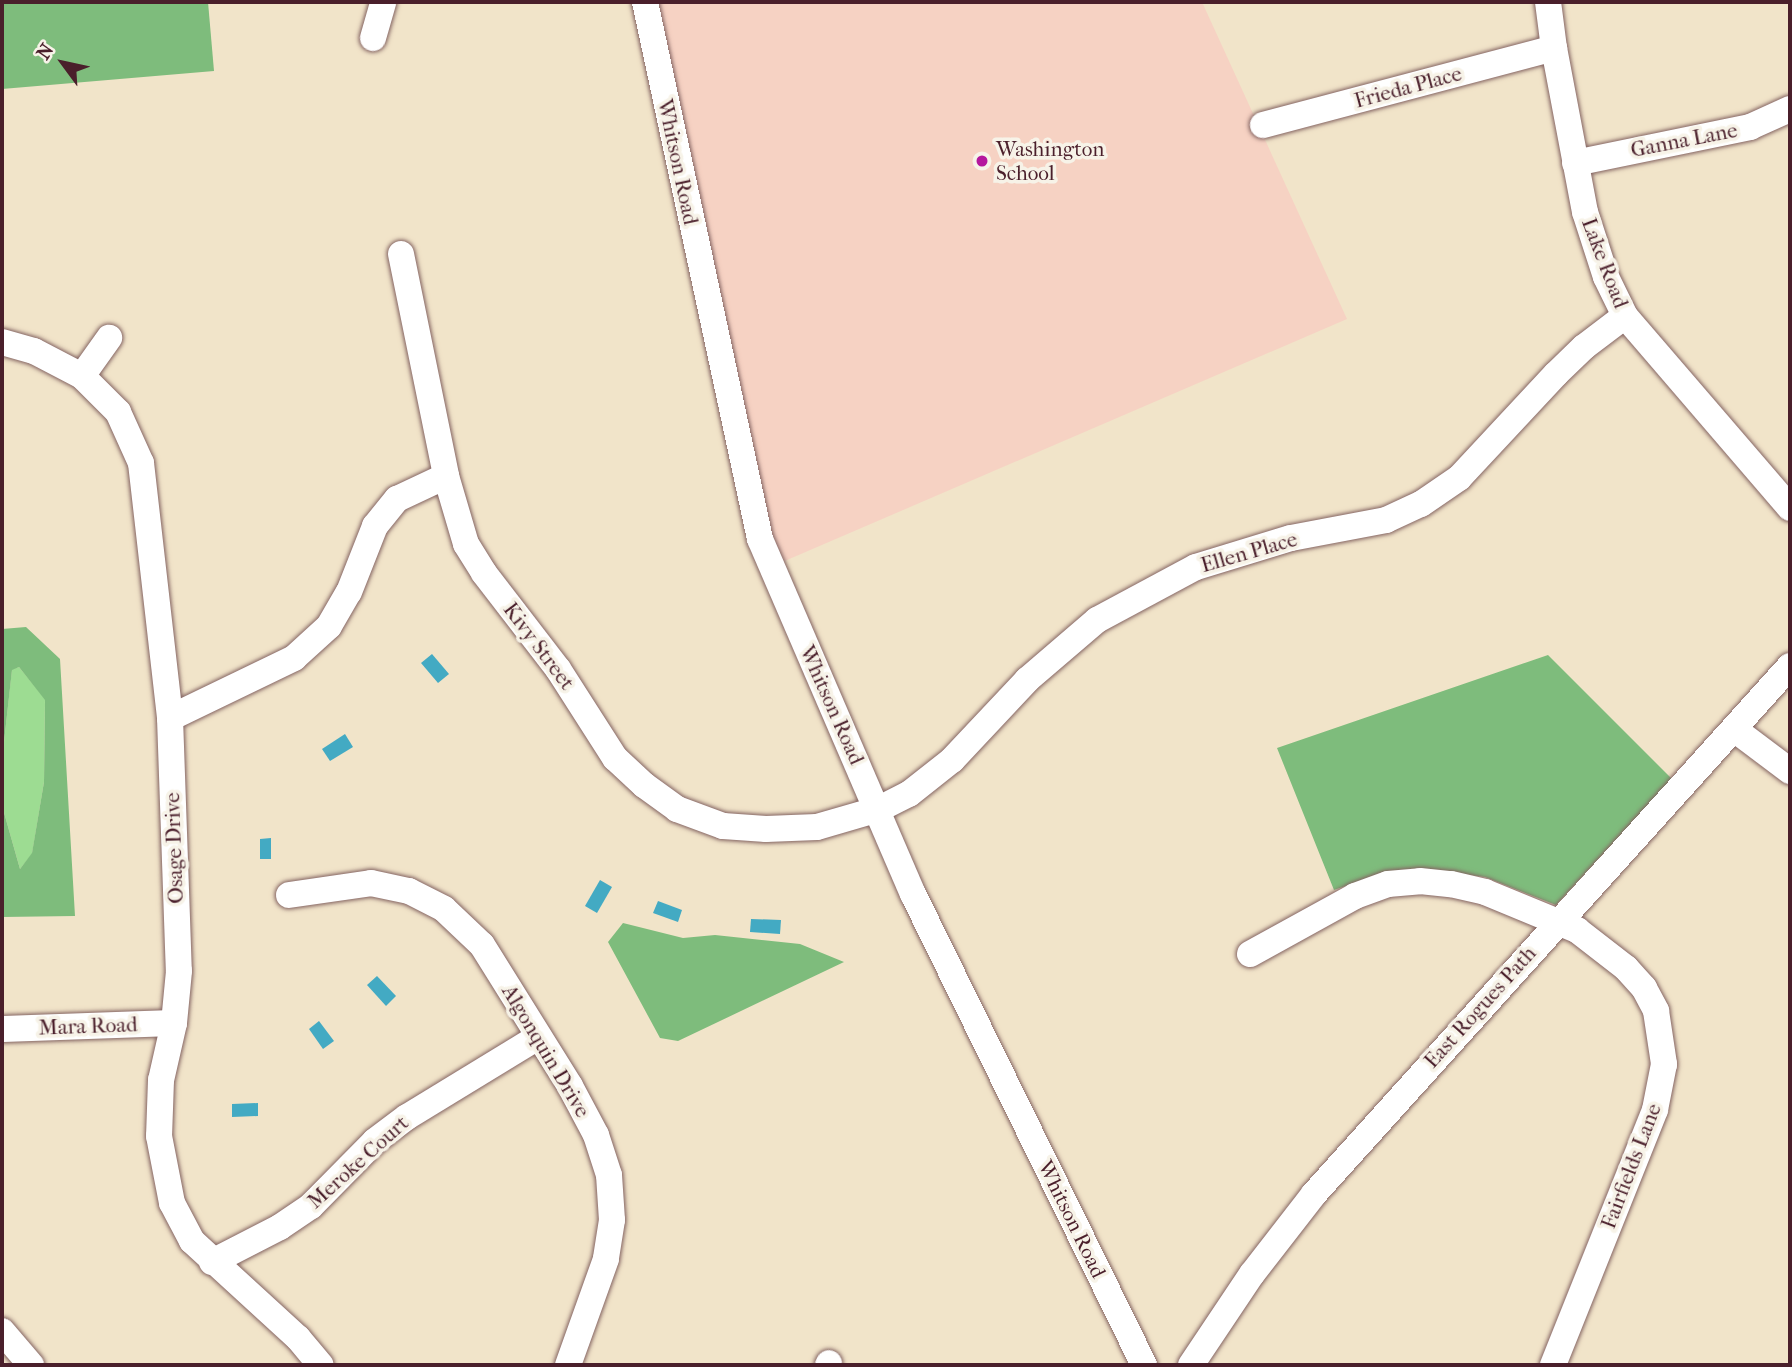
<!DOCTYPE html>
<style>
body{margin:0}
#map{position:relative;width:1792px;height:1367px;overflow:hidden;background:#f1e4c9;font-family:"IM FELL French Canon",serif}
div>[style]{position:absolute}
.built>*{inset:0;background:#f6d2c3}
.green>*{inset:0;background:#9ddc92}
.forest>*{inset:0;background:#7ebc7c}
.water>*{inset:0;background:#43aac3}
.roads{filter:drop-shadow(0 0 2px #846462) drop-shadow(0 0 2px #846462)}
.minor>*{height:26px;margin:-13px;padding:0 13px;transform-origin:13px;border-radius:13px;background:#fff}
.dots>*{width:19px;height:19px;translate:-50% -50%;box-sizing:border-box;border:4px solid #f7f3e8;border-radius:50%}
span{translate:-50% -50%;white-space:nowrap;text-align:center;line-height:1.15;-webkit-text-stroke:7px #f7f3e8;paint-order:stroke}
.street-label{font-size:21px;color:#4a1f2b}
.poi-label{font-size:21px;color:#4a1f2b}
.left{translate:0 -50%;text-align:left}
.frame{position:absolute;inset:0;border:4px solid #4a1f2b;pointer-events:none}
.north{position:absolute;left:28px;top:28px;width:70px;height:70px;-webkit-text-stroke:5px #f7f3e8;paint-order:stroke;rotate:303deg;font-size:19px;font-weight:700;line-height:28px;text-align:center;color:#4a1f2b}
.north::after{content:'';display:block;margin:auto;width:24px;height:32px;background:#4a1f2b;clip-path:polygon(50% 0,100% 100%,50% 72%,0 100%)}
</style>
<div id="map">
<div class="built">
<i style="clip-path:polygon(656px 2px,1202px 2px,1347px 319px,780px 563px,763px 507px)"></i>
</div>
<div class="green">
<i style="clip-path:polygon(19px 667px,45px 699px,44px 782px,32px 854px,20px 869px,3px 809px,4px 742px,12px 669px)"></i>
</div>
<div class="forest">
<i style="clip-path:polygon(2px 2px,208px 2px,214px 71px,2px 89px)"></i>
<i style="clip-path:polygon(evenodd,26px 627px,60px 659px,75px 916px,2px 917px,2px 629px,26px 627px,19px 667px,45px 700px,44px 782px,32px 853px,20px 869px,3px 809px,4px 742px,12px 670px,19px 667px)"></i>
<i style="clip-path:polygon(1548px 655px,1672px 779px,1556px 905px,1485px 877px,1421px 869px,1377px 875px,1334px 890px,1277px 748px)"></i>
<i style="clip-path:polygon(623px 923px,683px 938px,715px 935px,800px 944px,844px 962px,678px 1041px,660px 1038px,608px 942px)"></i>
</div>
<div class="water">
<i style="clip-path:polygon(432px 654px,449px 674px,438px 683px,421px 663px)"></i>
<i style="clip-path:polygon(345px 734px,353px 747px,330px 761px,322px 749px)"></i>
<i style="clip-path:polygon(271px 838px,271px 859px,260px 859px,260px 839px)"></i>
<i style="clip-path:polygon(600px 880px,612px 887px,597px 913px,585px 906px)"></i>
<i style="clip-path:polygon(658px 901px,682px 910px,678px 922px,653px 913px)"></i>
<i style="clip-path:polygon(751px 919px,781px 920px,780px 934px,750px 932px)"></i>
<i style="clip-path:polygon(377px 976px,396px 996px,386px 1006px,367px 985px)"></i>
<i style="clip-path:polygon(319px 1021px,334px 1041px,323px 1049px,309px 1029px)"></i>
<i style="clip-path:polygon(258px 1103px,258px 1116px,232px 1117px,232px 1104px)"></i>
</div>
<div class="roads">
<div class="minor">
<i style="left:645px;top:2px;width:549px;rotate:77.91deg"></i>
<i style="left:760px;top:539px;width:387px;rotate:66.7deg"></i>
<i style="left:913px;top:894px;width:525px;rotate:63.87deg"></i>
<i style="left:1548px;top:2px;width:46px;rotate:82.6deg"></i>
<i style="left:1554px;top:48px;width:167px;rotate:79.3deg"></i>
<i style="left:1585px;top:212px;width:68px;rotate:72.1deg"></i>
<i style="left:1606px;top:277px;width:43px;rotate:64deg"></i>
<i style="left:1625px;top:316px;width:253px;rotate:49.3deg"></i>
<i style="left:373px;top:38px;width:37px;rotate:-74deg"></i>
<i style="left:1263px;top:125px;width:301px;rotate:-14.8deg"></i>
<i style="left:1575px;top:163px;width:179px;rotate:-11.6deg"></i>
<i style="left:1750px;top:127px;width:44px;rotate:-24.2deg"></i>
<i style="left:401px;top:254px;width:227px;rotate:78.5deg"></i>
<i style="left:446px;top:476px;width:71px;rotate:73.6deg"></i>
<i style="left:466px;top:544px;width:34px;rotate:58deg"></i>
<i style="left:484px;top:573px;width:121px;rotate:52.4deg"></i>
<i style="left:558px;top:669px;width:106px;rotate:57.4deg"></i>
<i style="left:615px;top:758px;width:40px;rotate:43deg"></i>
<i style="left:644px;top:785px;width:41px;rotate:36deg"></i>
<i style="left:677px;top:809px;width:49px;rotate:20.3deg"></i>
<i style="left:723px;top:826px;width:43px;rotate:4deg"></i>
<i style="left:766px;top:829px;width:51px;rotate:-2.2deg"></i>
<i style="left:817px;top:827px;width:65px;rotate:-16.2deg"></i>
<i style="left:879px;top:809px;width:34px;rotate:-27deg"></i>
<i style="left:909px;top:794px;width:55px;rotate:-38.3deg"></i>
<i style="left:952px;top:760px;width:110px;rotate:-46.8deg"></i>
<i style="left:1027px;top:680px;width:92px;rotate:-40.6deg"></i>
<i style="left:1097px;top:620px;width:112px;rotate:-28.2deg"></i>
<i style="left:1196px;top:567px;width:99px;rotate:-17deg"></i>
<i style="left:1291px;top:538px;width:97px;rotate:-10.7deg"></i>
<i style="left:1386px;top:520px;width:38px;rotate:-25deg"></i>
<i style="left:1421px;top:504px;width:46px;rotate:-34.4deg"></i>
<i style="left:1459px;top:478px;width:142px;rotate:-47deg"></i>
<i style="left:1556px;top:374px;width:39px;rotate:-44deg"></i>
<i style="left:1584px;top:347px;width:51px;rotate:-37.1deg"></i>
<i style="left:2px;top:342px;width:33px;rotate:16deg"></i>
<i style="left:34px;top:351px;width:54px;rotate:27.5deg"></i>
<i style="left:82px;top:376px;width:51px;rotate:45deg"></i>
<i style="left:118px;top:412px;width:56px;rotate:65.7deg"></i>
<i style="left:141px;top:463px;width:257px;rotate:83.5deg"></i>
<i style="left:170px;top:718px;width:253px;rotate:88deg"></i>
<i style="left:179px;top:971px;width:52px;rotate:95.5deg"></i>
<i style="left:174px;top:1023px;width:58px;rotate:102.8deg"></i>
<i style="left:161px;top:1080px;width:56px;rotate:92deg"></i>
<i style="left:159px;top:1136px;width:68px;rotate:79deg"></i>
<i style="left:172px;top:1203px;width:43px;rotate:62.2deg"></i>
<i style="left:192px;top:1241px;width:144px;rotate:42.5deg"></i>
<i style="left:298px;top:1338px;width:35px;rotate:50deg"></i>
<i style="left:82px;top:376px;width:47px;rotate:-54.6deg"></i>
<i style="left:170px;top:718px;width:138px;rotate:-25.8deg"></i>
<i style="left:294px;top:658px;width:47px;rotate:-42.4deg"></i>
<i style="left:329px;top:626px;width:39px;rotate:-60deg"></i>
<i style="left:349px;top:592px;width:71px;rotate:-68.5deg"></i>
<i style="left:375px;top:526px;width:35px;rotate:-51deg"></i>
<i style="left:397px;top:499px;width:54px;rotate:-25.1deg"></i>
<i style="left:1734px;top:729px;width:70px;rotate:36.9deg"></i>
<i style="left:289px;top:895px;width:83px;rotate:-8.3deg"></i>
<i style="left:371px;top:883px;width:39px;rotate:12deg"></i>
<i style="left:409px;top:891px;width:39px;rotate:27deg"></i>
<i style="left:444px;top:909px;width:52px;rotate:43.5deg"></i>
<i style="left:482px;top:945px;width:166px;rotate:58deg"></i>
<i style="left:570px;top:1086px;width:55px;rotate:62deg"></i>
<i style="left:596px;top:1135px;width:42px;rotate:72deg"></i>
<i style="left:609px;top:1175px;width:45px;rotate:86.2deg"></i>
<i style="left:612px;top:1220px;width:39px;rotate:99deg"></i>
<i style="left:606px;top:1259px;width:113px;rotate:109.7deg"></i>
<i style="left:1250px;top:954px;width:120px;rotate:-28.9deg"></i>
<i style="left:1355px;top:896px;width:35px;rotate:-20deg"></i>
<i style="left:1388px;top:884px;width:32px;rotate:-5deg"></i>
<i style="left:1420px;top:881px;width:31px;rotate:6deg"></i>
<i style="left:1451px;top:884px;width:35px;rotate:13deg"></i>
<i style="left:1485px;top:892px;width:100px;rotate:22.4deg"></i>
<i style="left:1577px;top:930px;width:62px;rotate:37.8deg"></i>
<i style="left:1626px;top:968px;width:27px;rotate:48deg"></i>
<i style="left:1644px;top:988px;width:26px;rotate:62deg"></i>
<i style="left:1656px;top:1011px;width:54px;rotate:81.4deg"></i>
<i style="left:1664px;top:1064px;width:47px;rotate:101.1deg"></i>
<i style="left:1655px;top:1110px;width:275px;rotate:111.8deg"></i>
<i style="left:2px;top:1029px;width:172px;rotate:-2deg"></i>
<i style="left:212px;top:1262px;width:76px;rotate:-27.2deg"></i>
<i style="left:280px;top:1227px;width:37px;rotate:-34deg"></i>
<i style="left:311px;top:1206px;width:91px;rotate:-45.4deg"></i>
<i style="left:375px;top:1141px;width:40px;rotate:-37deg"></i>
<i style="left:407px;top:1117px;width:153px;rotate:-31.4deg"></i>
<i style="left:2px;top:1331px;width:45px;rotate:49.5deg"></i>
<i style="left:828px;top:1365px;width:2px;rotate:-63deg"></i>
<i style="left:1191px;top:1365px;width:110px;rotate:-56.2deg"></i>
<i style="left:1252px;top:1274px;width:101px;rotate:-52.2deg"></i>
<i style="left:1314px;top:1194px;width:711px;rotate:-47.96deg"></i>
</div>
</div>
<div class="dots">
<i style="left:982px;top:161px;background:#b5179e"></i>
</div>
<div class="street-label">
<span style="left:1408px;top:87px;rotate:-15deg">Frieda Place</span>
<span style="left:1684px;top:140px;rotate:-11deg">Ganna Lane</span>
<span style="left:678px;top:162px;rotate:78deg">Whitson Road</span>
<span style="left:1605px;top:263px;rotate:69deg">Lake Road</span>
<span style="left:1249px;top:552px;rotate:-16deg">Ellen Place</span>
<span style="left:539px;top:646px;rotate:53deg">Kivy Street</span>
<span style="left:832px;top:705px;rotate:66deg">Whitson Road</span>
<span style="left:174px;top:848px;rotate:-92deg">Osage Drive</span>
<span style="left:1480px;top:1007px;rotate:-48deg">East Rogues Path</span>
<span style="left:88px;top:1026px;rotate:-2deg">Mara Road</span>
<span style="left:546px;top:1051px;rotate:59deg">Algonquin Drive</span>
<span style="left:358px;top:1162px;rotate:-42deg">Meroke Court</span>
<span style="left:1631px;top:1166px;rotate:-69deg">Fairfields Lane</span>
<span style="left:1072px;top:1219px;rotate:64deg">Whitson Road</span>
</div>
<div class="poi-label">
<span class="left" style="left:996px;top:161px">Washington<br>School</span>
</div>
<div class="frame"></div>
<div class="north">N</div>
</div>
